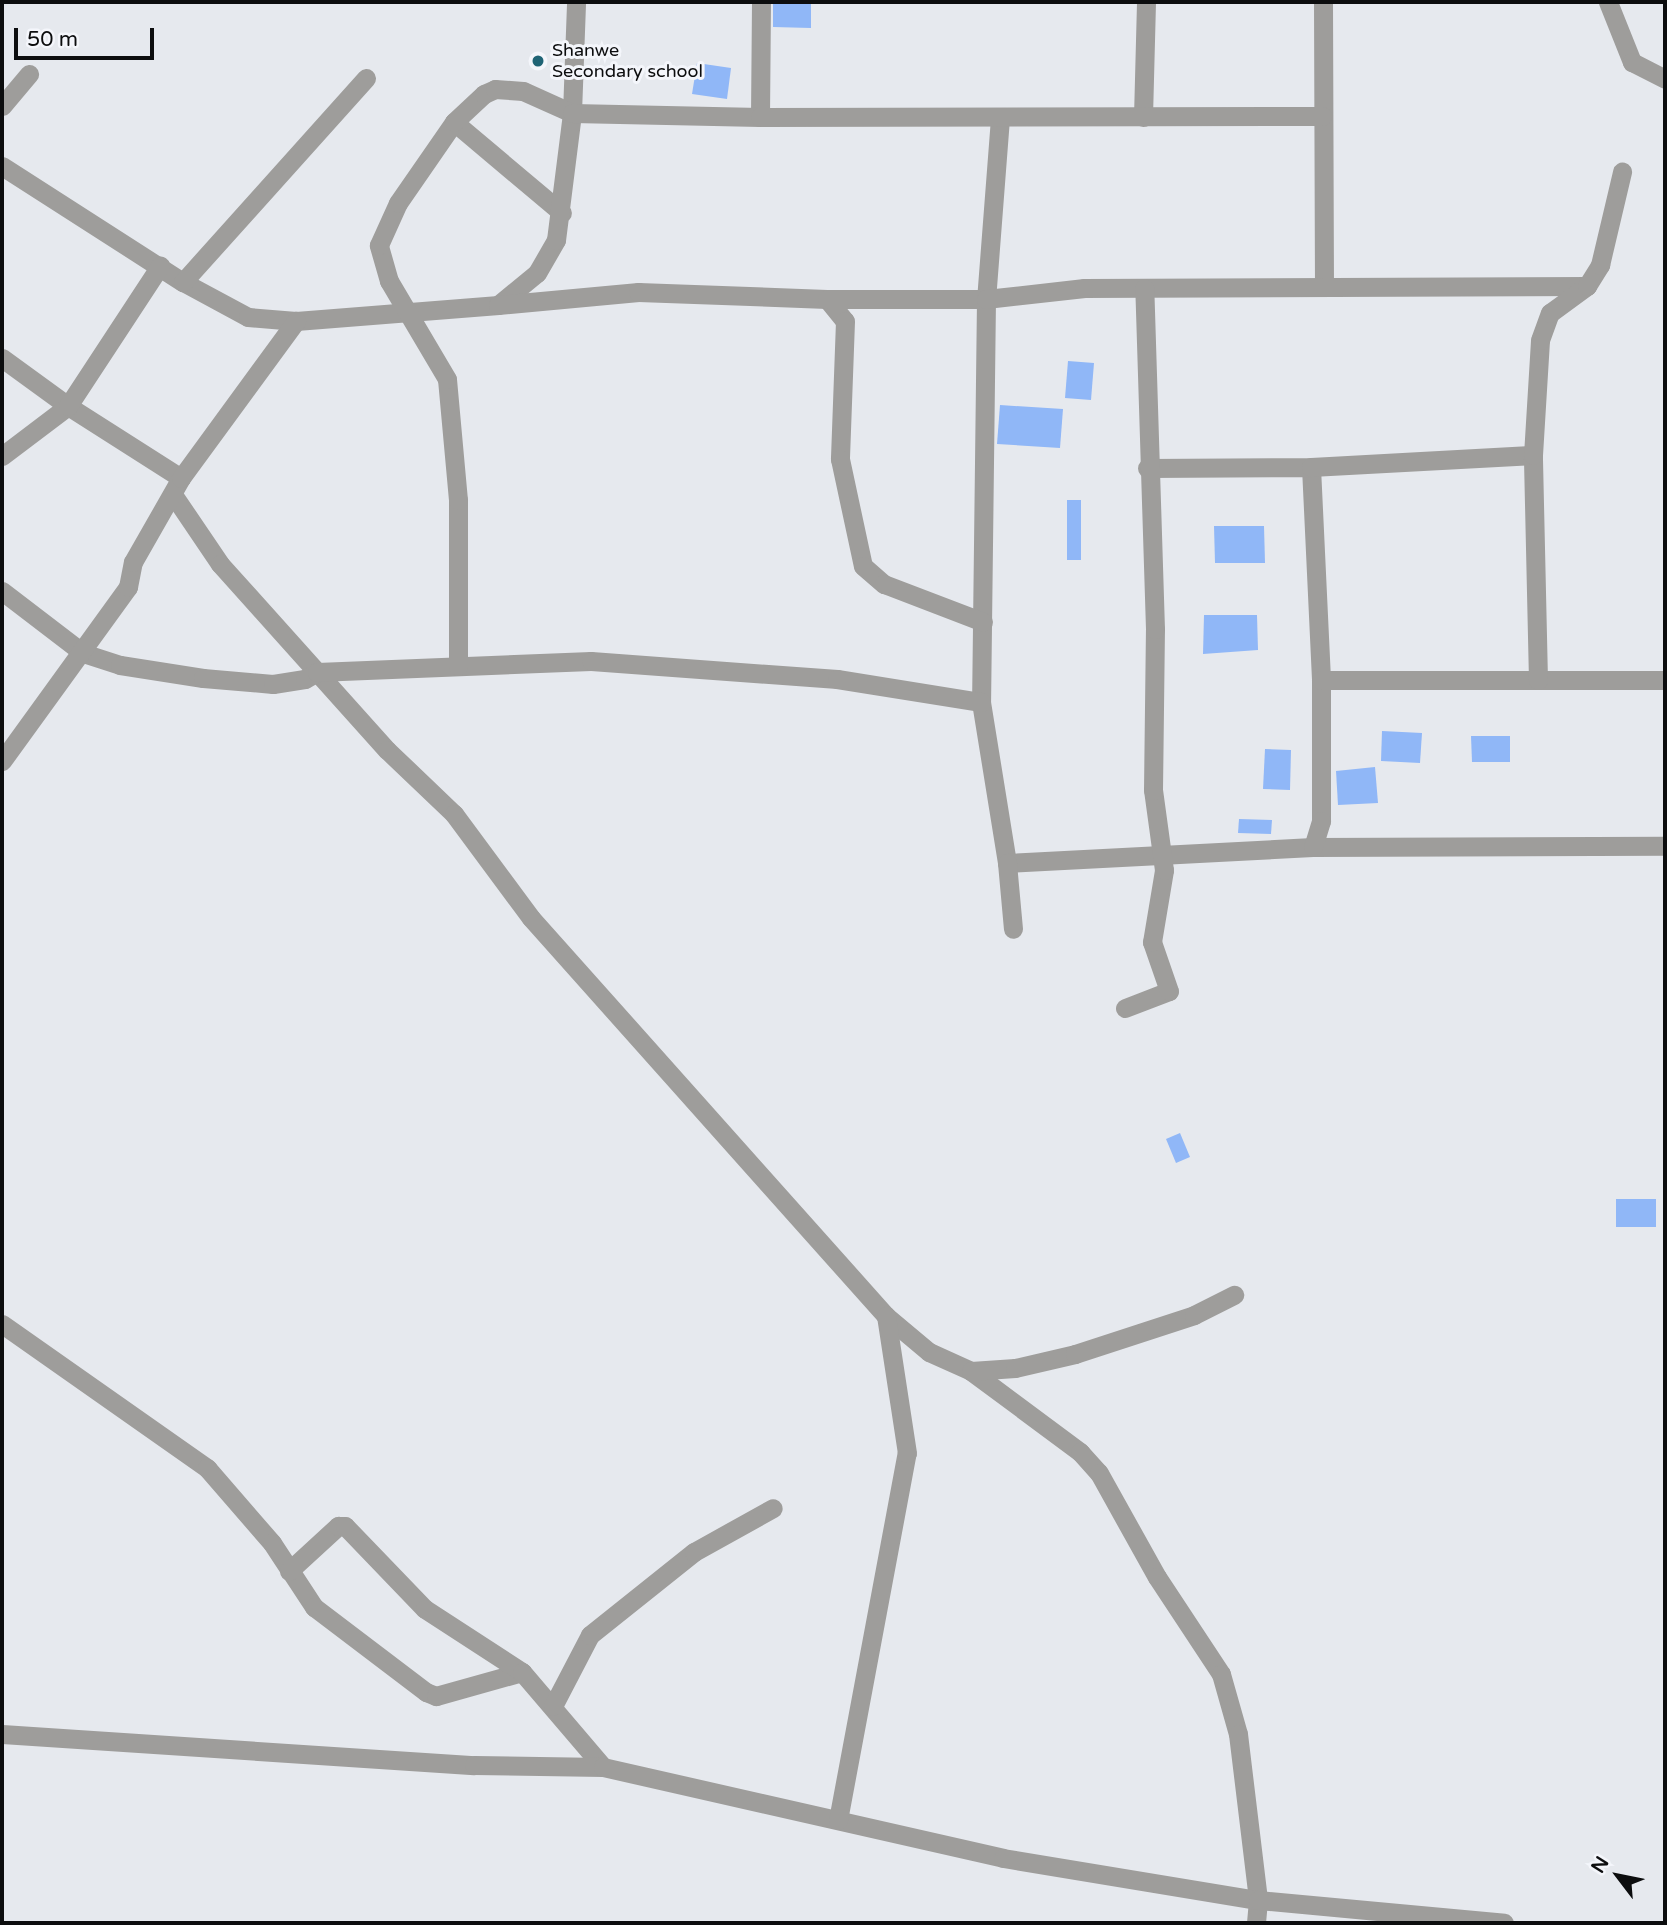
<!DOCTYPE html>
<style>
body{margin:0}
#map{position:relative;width:1667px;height:1925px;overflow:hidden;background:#e6e9ee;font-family:"Varela Round",sans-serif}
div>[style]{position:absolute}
.building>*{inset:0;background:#90b7f7}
.minor>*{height:19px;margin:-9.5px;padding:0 9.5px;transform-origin:9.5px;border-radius:9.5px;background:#9e9d9b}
.dots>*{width:19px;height:19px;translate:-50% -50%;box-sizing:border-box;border:4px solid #f4f6fb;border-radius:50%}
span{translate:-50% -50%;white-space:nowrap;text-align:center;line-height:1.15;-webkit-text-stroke:6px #f4f6fb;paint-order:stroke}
.poi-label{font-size:18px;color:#0c0d0e}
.left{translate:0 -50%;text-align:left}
.frame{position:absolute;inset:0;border:4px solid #0c0d0e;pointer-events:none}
.north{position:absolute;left:1583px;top:1841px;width:70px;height:70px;-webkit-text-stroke:5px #f4f6fb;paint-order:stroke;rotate:302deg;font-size:19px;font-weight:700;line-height:28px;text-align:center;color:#0c0d0e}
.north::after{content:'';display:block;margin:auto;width:24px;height:32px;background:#0c0d0e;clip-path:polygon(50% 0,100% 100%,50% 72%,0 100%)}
.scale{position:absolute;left:14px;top:28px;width:140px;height:32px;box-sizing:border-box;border:4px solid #0c0d0e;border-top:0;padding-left:9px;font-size:21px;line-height:24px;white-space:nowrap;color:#0c0d0e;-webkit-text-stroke:5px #f4f6fb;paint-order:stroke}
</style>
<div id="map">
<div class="building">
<i style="clip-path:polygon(773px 2px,811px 2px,811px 28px,773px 27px)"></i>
<i style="clip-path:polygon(697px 63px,731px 68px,727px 99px,692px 94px)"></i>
<i style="clip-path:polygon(1068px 361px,1094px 363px,1091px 400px,1065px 398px)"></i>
<i style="clip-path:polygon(1000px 405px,1063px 409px,1060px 448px,997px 444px)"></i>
<i style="clip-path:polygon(1067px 500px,1081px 500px,1081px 560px,1067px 560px)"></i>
<i style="clip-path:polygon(1214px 526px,1264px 526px,1265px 563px,1215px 563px)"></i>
<i style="clip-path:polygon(1204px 615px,1257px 615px,1258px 650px,1203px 654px)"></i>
<i style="clip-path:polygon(1382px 731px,1422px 733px,1420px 763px,1381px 761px)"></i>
<i style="clip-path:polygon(1471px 736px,1510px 736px,1510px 762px,1472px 762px)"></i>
<i style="clip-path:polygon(1265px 749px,1291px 750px,1290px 790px,1263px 789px)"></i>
<i style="clip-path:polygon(1375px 767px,1378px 803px,1338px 805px,1336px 771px)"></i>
<i style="clip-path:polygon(1239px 819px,1272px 820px,1271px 834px,1238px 833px)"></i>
<i style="clip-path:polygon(1180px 1133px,1190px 1157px,1176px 1163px,1166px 1139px)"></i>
<i style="clip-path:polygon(1616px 1199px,1656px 1199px,1656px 1227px,1616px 1227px)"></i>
</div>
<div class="minor">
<i style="left:1323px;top:2px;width:285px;rotate:89.8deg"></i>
<i style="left:1608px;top:2px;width:65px;rotate:68.2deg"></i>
<i style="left:1632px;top:62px;width:37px;rotate:27deg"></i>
<i style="left:2px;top:106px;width:42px;rotate:-49.8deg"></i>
<i style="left:760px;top:117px;width:115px;rotate:-89.5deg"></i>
<i style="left:1143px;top:117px;width:115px;rotate:-88.5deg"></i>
<i style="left:1000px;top:118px;width:182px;rotate:94.4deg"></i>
<i style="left:986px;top:299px;width:403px;rotate:90.7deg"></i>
<i style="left:981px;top:702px;width:163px;rotate:80.8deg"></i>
<i style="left:1007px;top:863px;width:306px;rotate:-3deg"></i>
<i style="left:1313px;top:847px;width:352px;rotate:-0.2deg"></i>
<i style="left:454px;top:122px;width:141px;rotate:40.1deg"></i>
<i style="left:2px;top:166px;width:215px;rotate:32.7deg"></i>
<i style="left:183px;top:282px;width:74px;rotate:28.3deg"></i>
<i style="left:248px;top:317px;width:48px;rotate:4.8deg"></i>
<i style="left:296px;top:321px;width:203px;rotate:-4.5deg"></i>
<i style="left:498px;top:305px;width:50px;rotate:-39.4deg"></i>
<i style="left:537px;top:273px;width:38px;rotate:-60deg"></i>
<i style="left:556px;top:240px;width:128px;rotate:-82.8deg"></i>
<i style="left:572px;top:113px;width:111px;rotate:-87.9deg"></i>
<i style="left:183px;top:282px;width:274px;rotate:-48.1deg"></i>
<i style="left:827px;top:299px;width:28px;rotate:51deg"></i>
<i style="left:845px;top:321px;width:138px;rotate:92.1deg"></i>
<i style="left:840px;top:459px;width:109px;rotate:77.9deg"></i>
<i style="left:863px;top:566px;width:28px;rotate:41deg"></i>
<i style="left:884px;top:584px;width:106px;rotate:21deg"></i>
<i style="left:498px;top:305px;width:141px;rotate:-5.3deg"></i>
<i style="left:638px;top:292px;width:189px;rotate:2.1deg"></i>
<i style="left:827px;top:299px;width:159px"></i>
<i style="left:986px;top:299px;width:99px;rotate:-6.4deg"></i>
<i style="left:1084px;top:288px;width:503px;rotate:-0.23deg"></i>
<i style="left:2px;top:358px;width:82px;rotate:36deg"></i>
<i style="left:68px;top:406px;width:134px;rotate:32.5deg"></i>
<i style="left:2px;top:456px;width:83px;rotate:-37.1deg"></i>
<i style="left:68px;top:406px;width:168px;rotate:-56.7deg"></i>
<i style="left:1311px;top:467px;width:213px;rotate:87.3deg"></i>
<i style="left:1321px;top:680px;width:141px;rotate:90deg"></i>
<i style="left:1321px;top:821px;width:27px;rotate:107deg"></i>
<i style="left:1147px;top:468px;width:164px;rotate:-0.3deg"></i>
<i style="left:1311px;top:467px;width:222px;rotate:-3.1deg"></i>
<i style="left:174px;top:496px;width:82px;rotate:55.9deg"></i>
<i style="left:220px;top:564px;width:250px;rotate:48.1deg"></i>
<i style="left:387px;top:750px;width:93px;rotate:43.7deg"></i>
<i style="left:454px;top:814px;width:129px;rotate:53.5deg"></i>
<i style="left:531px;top:918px;width:533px;rotate:48.27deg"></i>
<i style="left:886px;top:1316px;width:56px;rotate:39.9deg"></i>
<i style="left:929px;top:1352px;width:46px;rotate:24.3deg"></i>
<i style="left:971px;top:1371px;width:136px;rotate:36.6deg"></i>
<i style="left:1080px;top:1452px;width:28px;rotate:48deg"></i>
<i style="left:1099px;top:1473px;width:119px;rotate:60.9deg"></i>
<i style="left:1157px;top:1577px;width:116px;rotate:56.6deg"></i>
<i style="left:1221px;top:1674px;width:62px;rotate:74.2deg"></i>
<i style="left:1238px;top:1734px;width:167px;rotate:83.1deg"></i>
<i style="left:1258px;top:1900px;width:23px;rotate:95deg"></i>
<i style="left:2px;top:591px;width:102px;rotate:37.4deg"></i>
<i style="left:83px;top:653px;width:39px;rotate:18deg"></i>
<i style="left:120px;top:665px;width:84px;rotate:8.9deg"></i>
<i style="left:203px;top:678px;width:70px;rotate:4.9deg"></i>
<i style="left:273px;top:684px;width:32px;rotate:-9deg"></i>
<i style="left:305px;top:679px;width:14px;rotate:-30deg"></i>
<i style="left:317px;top:672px;width:274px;rotate:-2.3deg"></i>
<i style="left:591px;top:661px;width:247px;rotate:4.2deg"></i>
<i style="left:837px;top:679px;width:146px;rotate:9.1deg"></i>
<i style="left:458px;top:666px;width:166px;rotate:-90deg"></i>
<i style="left:458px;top:500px;width:121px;rotate:-95.2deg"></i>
<i style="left:447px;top:379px;width:114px;rotate:-120.6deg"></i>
<i style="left:389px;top:281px;width:37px;rotate:-106deg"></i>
<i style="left:379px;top:245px;width:46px;rotate:-65.7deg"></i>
<i style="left:398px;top:203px;width:98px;rotate:-55.3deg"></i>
<i style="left:454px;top:122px;width:41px;rotate:-43deg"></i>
<i style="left:484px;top:94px;width:12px;rotate:-24deg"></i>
<i style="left:495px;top:89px;width:28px;rotate:4deg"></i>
<i style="left:523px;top:91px;width:54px;rotate:24.2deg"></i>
<i style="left:572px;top:113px;width:188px;rotate:1.2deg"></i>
<i style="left:760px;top:117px;width:562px;rotate:-0.1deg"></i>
<i style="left:1321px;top:680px;width:344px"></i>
<i style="left:1538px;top:680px;width:225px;rotate:-91.3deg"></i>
<i style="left:1533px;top:455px;width:115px;rotate:-86.5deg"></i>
<i style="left:1540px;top:340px;width:29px;rotate:-70deg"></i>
<i style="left:1550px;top:313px;width:46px;rotate:-36.1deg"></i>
<i style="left:1587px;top:286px;width:25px;rotate:-58deg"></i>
<i style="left:1600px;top:265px;width:96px;rotate:-76.7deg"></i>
<i style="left:2px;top:761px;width:215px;rotate:-54.1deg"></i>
<i style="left:128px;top:587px;width:25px;rotate:-79deg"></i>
<i style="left:133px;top:562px;width:97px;rotate:-60.3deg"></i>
<i style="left:181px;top:478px;width:195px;rotate:-53.8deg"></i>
<i style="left:1007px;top:863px;width:66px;rotate:84.8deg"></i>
<i style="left:1125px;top:1008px;width:47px;rotate:-21.1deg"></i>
<i style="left:1169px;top:991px;width:52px;rotate:-109.1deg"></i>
<i style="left:1152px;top:942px;width:73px;rotate:-80.5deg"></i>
<i style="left:1164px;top:870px;width:81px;rotate:-97.8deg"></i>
<i style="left:1153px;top:790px;width:161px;rotate:-89.3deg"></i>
<i style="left:1155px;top:629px;width:341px;rotate:-91.8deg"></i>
<i style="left:2px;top:1324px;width:251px;rotate:35.1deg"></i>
<i style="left:207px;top:1468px;width:99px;rotate:49.1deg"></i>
<i style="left:272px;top:1543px;width:77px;rotate:56.7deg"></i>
<i style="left:314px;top:1607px;width:141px;rotate:37.2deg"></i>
<i style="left:426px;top:1692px;width:11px;rotate:22deg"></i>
<i style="left:436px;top:1696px;width:89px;rotate:-15.6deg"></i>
<i style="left:971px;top:1371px;width:44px;rotate:-3.9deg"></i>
<i style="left:1015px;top:1368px;width:62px;rotate:-13.1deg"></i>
<i style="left:1075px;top:1354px;width:125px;rotate:-18.1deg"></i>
<i style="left:1194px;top:1315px;width:45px;rotate:-26.6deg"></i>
<i style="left:289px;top:1571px;width:67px;rotate:-42.6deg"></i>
<i style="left:338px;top:1526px;width:7px"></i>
<i style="left:345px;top:1526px;width:115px;rotate:46.1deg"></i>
<i style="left:425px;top:1609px;width:116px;rotate:33deg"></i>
<i style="left:522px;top:1672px;width:125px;rotate:49.5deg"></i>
<i style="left:553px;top:1706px;width:80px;rotate:-62.5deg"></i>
<i style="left:590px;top:1635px;width:133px;rotate:-38.6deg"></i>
<i style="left:694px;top:1552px;width:90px;rotate:-29.1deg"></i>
<i style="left:2px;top:1734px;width:473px;rotate:3.8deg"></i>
<i style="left:474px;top:1765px;width:129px;rotate:0.9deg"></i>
<i style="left:603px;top:1767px;width:410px;rotate:12.8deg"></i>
<i style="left:1003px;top:1858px;width:258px;rotate:9.4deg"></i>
<i style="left:1258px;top:1900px;width:247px;rotate:5.3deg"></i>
<i style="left:838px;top:1820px;width:373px;rotate:-79.4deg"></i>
<i style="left:907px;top:1453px;width:139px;rotate:-98.7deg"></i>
</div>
<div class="dots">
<i style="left:538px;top:61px;background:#1f6475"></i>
</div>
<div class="poi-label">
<span class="left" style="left:552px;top:61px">Shanwe<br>Secondary school</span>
</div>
<div class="frame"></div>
<div class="north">N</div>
<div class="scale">50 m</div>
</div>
